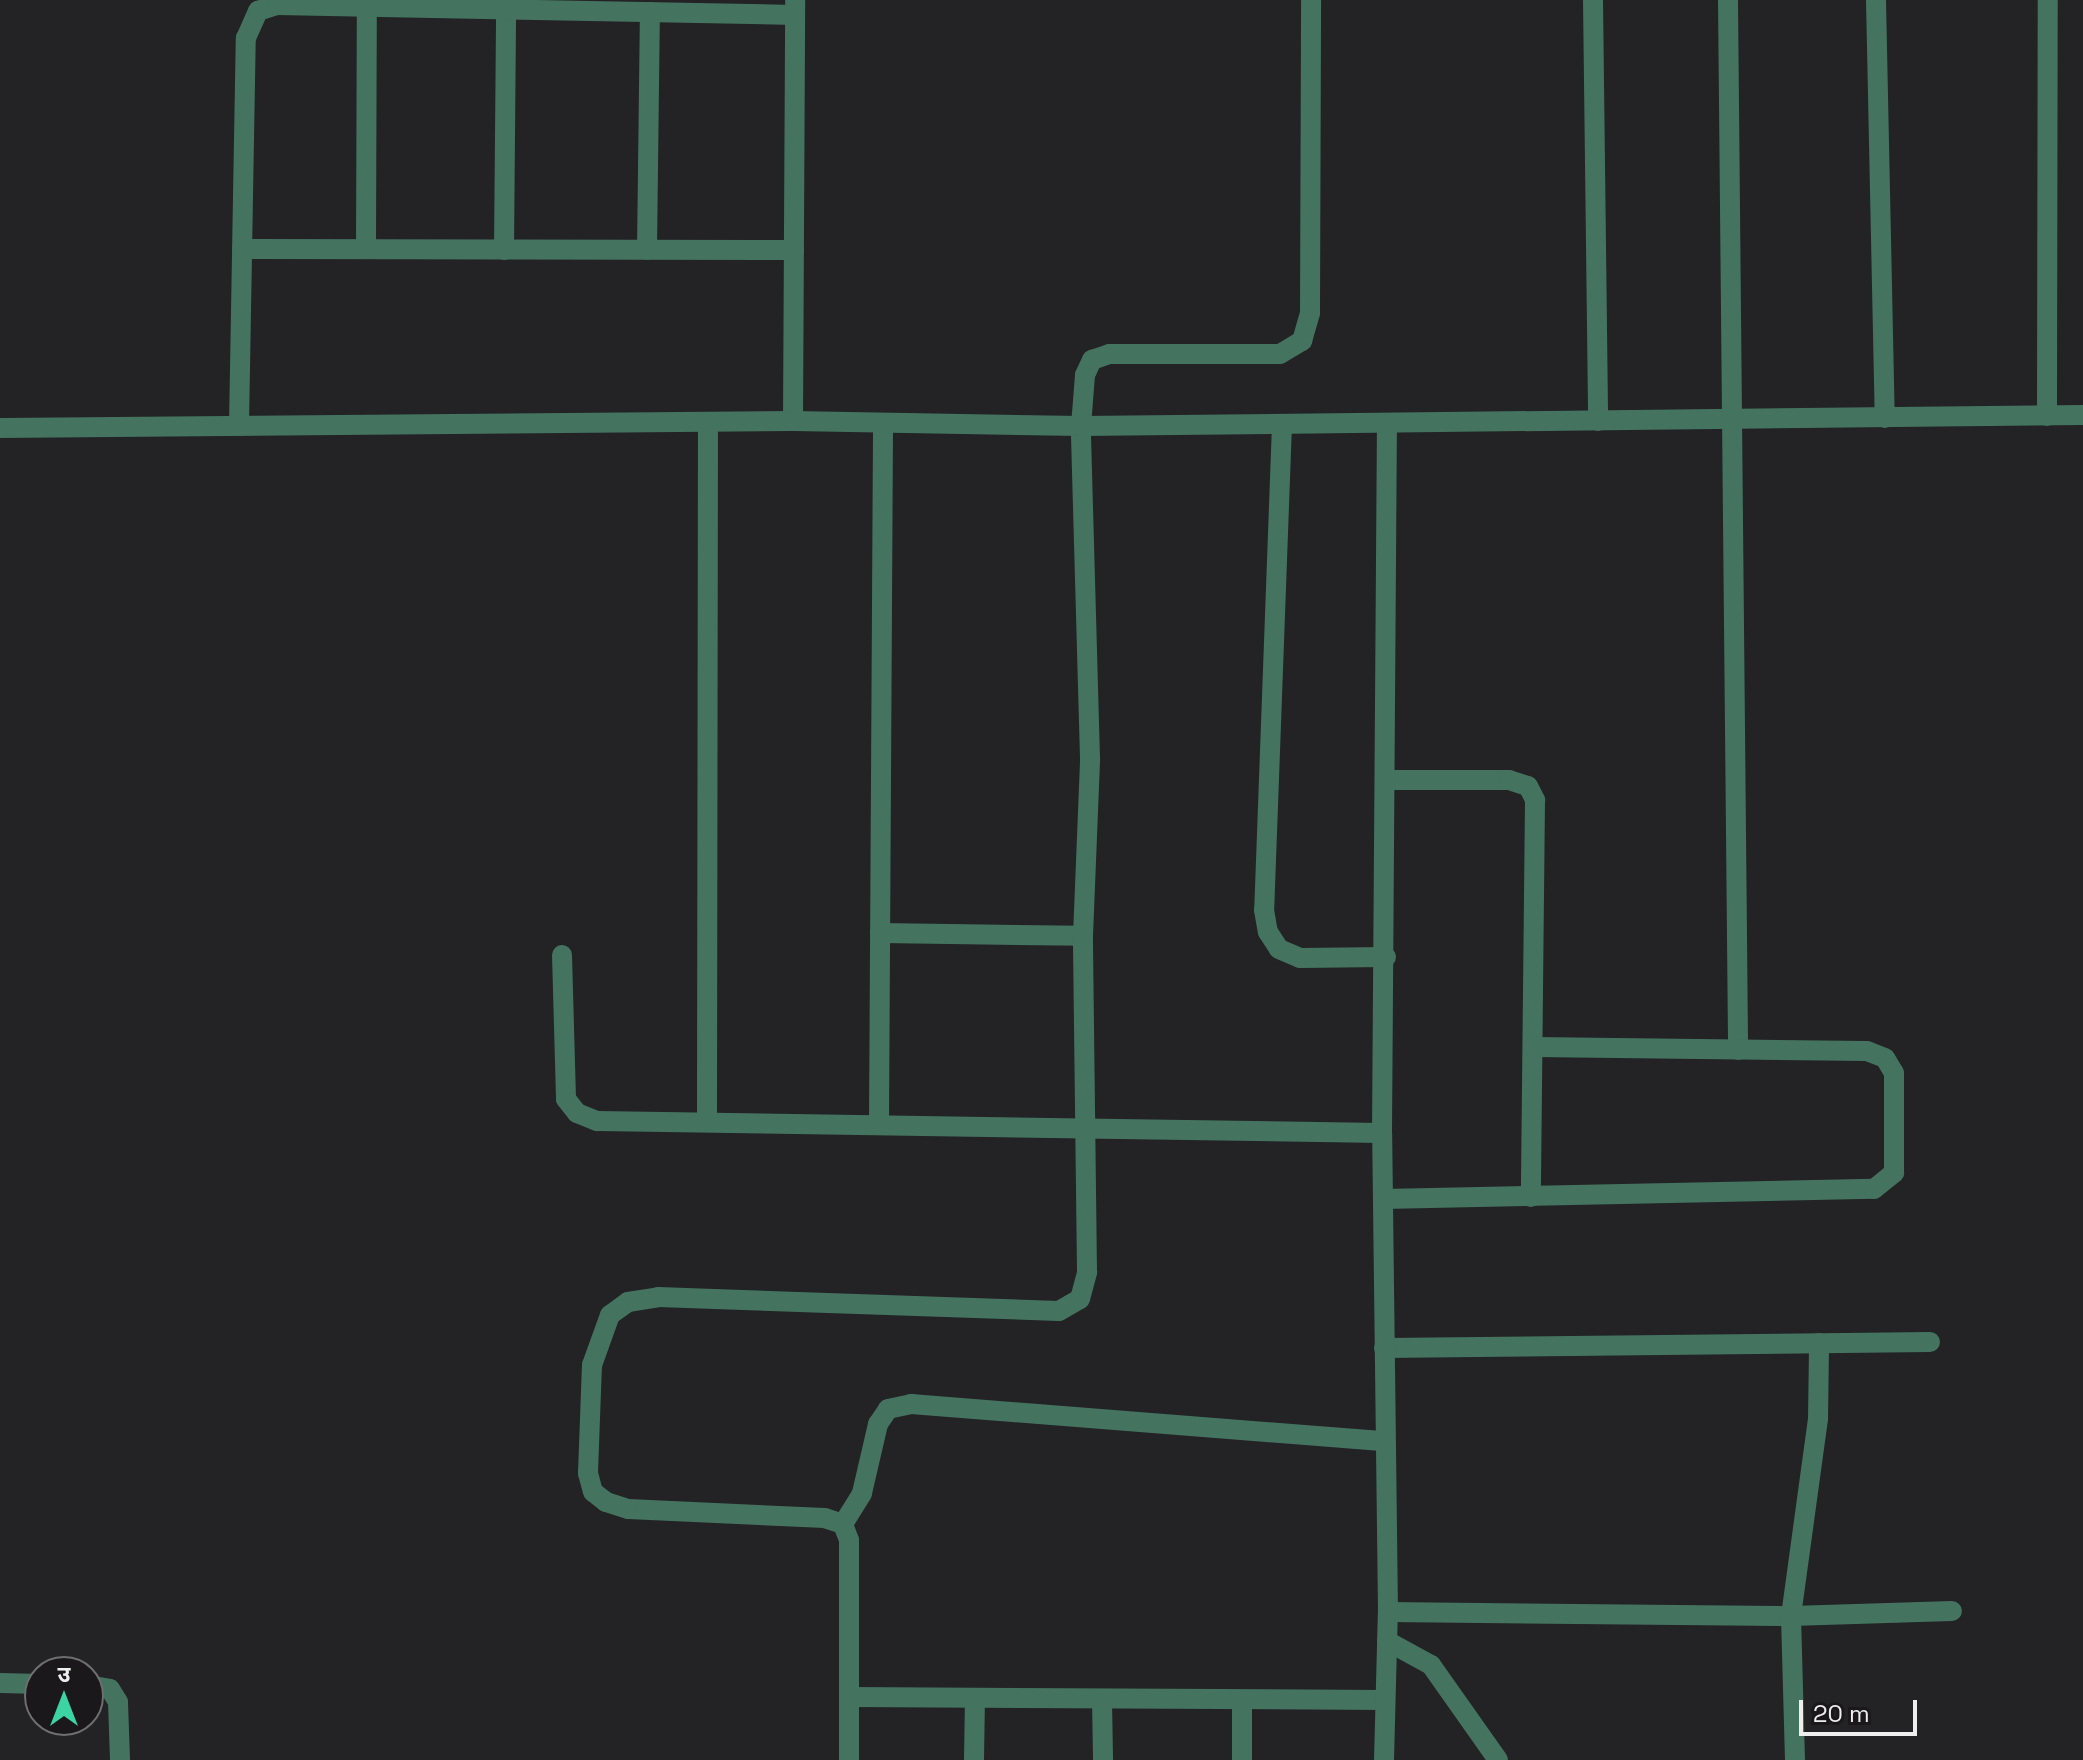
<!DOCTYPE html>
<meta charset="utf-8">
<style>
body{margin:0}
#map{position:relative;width:2083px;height:1760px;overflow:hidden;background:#232224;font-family:"Space Grotesk","Noto Sans Devanagari",sans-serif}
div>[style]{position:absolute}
.service>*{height:20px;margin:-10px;padding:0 10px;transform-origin:10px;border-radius:10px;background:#447360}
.minor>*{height:20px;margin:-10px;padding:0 10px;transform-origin:10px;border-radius:10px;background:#447360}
.tertiary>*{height:20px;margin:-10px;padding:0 10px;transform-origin:10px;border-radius:10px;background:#447360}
span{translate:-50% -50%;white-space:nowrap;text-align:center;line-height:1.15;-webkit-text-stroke:8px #1a181b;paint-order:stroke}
.north{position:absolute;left:24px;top:1656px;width:80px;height:80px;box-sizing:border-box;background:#1a181b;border:2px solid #6f6e70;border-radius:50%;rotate:0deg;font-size:22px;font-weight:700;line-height:32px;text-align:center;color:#efeeef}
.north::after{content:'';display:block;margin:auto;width:28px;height:36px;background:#3dd4a3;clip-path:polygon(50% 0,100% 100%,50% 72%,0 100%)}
.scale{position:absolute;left:1799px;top:1700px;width:118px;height:36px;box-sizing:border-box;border:4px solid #efeeef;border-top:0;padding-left:10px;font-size:24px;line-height:28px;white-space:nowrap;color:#efeeef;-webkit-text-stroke:6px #1a181b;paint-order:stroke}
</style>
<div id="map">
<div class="service">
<i style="left:1081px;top:426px;width:51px;rotate:-85.5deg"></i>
<i style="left:1085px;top:375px;width:17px;rotate:-65deg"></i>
<i style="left:1092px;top:360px;width:18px;rotate:-19deg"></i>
<i style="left:1109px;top:354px;width:171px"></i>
<i style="left:1280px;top:354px;width:26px;rotate:-31deg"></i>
<i style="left:1302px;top:341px;width:29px;rotate:-74deg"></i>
<i style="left:1310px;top:313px;width:313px;rotate:-89.8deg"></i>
</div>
<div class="minor">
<i style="left:1593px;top:0;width:421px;rotate:89.3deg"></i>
<i style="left:1728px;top:0;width:1050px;rotate:89.45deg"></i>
<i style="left:1876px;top:0;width:418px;rotate:88.8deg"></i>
<i style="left:242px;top:249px;width:552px;rotate:0.1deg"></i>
<i style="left:366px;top:249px;width:242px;rotate:-89.8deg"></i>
<i style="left:504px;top:250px;width:241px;rotate:-89.5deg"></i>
<i style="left:647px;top:250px;width:238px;rotate:-89.3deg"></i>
<i style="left:2047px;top:416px;width:416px;rotate:-89.9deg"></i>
<i style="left:793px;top:421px;width:421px;rotate:-89.7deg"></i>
<i style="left:1282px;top:424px;width:486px;rotate:92.1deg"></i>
<i style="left:1264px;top:910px;width:22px;rotate:80deg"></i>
<i style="left:1268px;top:932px;width:20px;rotate:57deg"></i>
<i style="left:1279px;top:949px;width:23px;rotate:23deg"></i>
<i style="left:1300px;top:958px;width:86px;rotate:-0.7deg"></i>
<i style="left:239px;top:426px;width:388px;rotate:-89deg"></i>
<i style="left:246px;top:38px;width:30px;rotate:-66deg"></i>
<i style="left:258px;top:11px;width:19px;rotate:-18deg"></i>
<i style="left:276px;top:5px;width:519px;rotate:1.1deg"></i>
<i style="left:1387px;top:780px;width:122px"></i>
<i style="left:1509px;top:780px;width:20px;rotate:18deg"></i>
<i style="left:1528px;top:786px;width:16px;rotate:63deg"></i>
<i style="left:1535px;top:800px;width:397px;rotate:90.6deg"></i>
<i style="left:880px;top:933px;width:203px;rotate:0.8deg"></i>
<i style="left:562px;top:955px;width:144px;rotate:88.4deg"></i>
<i style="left:566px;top:1099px;width:18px;rotate:52deg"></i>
<i style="left:577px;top:1113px;width:22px;rotate:22deg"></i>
<i style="left:597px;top:1121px;width:785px;rotate:0.88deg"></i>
<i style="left:707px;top:1122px;width:700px;rotate:-89.92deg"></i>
<i style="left:879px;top:1125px;width:702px;rotate:-89.67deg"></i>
<i style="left:1383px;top:1199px;width:491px;rotate:-1.2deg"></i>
<i style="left:1874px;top:1189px;width:26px;rotate:-39deg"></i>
<i style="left:1894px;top:1173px;width:100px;rotate:-90deg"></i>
<i style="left:1894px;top:1073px;width:17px;rotate:-121deg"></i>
<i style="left:1885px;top:1058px;width:19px;rotate:-159deg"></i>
<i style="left:1867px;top:1051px;width:333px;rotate:-179.3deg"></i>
<i style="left:1384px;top:1348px;width:546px;rotate:-0.63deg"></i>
<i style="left:843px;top:1524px;width:36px;rotate:-58deg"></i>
<i style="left:862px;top:1493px;width:71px;rotate:-76.9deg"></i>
<i style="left:878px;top:1424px;width:18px;rotate:-56deg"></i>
<i style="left:888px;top:1409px;width:24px;rotate:-12deg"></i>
<i style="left:911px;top:1404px;width:475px;rotate:4.5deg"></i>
<i style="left:1388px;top:1612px;width:403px;rotate:0.6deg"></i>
<i style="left:1791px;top:1616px;width:161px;rotate:-1.8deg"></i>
<i style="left:1387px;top:1641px;width:50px;rotate:28.6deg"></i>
<i style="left:1431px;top:1665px;width:116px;rotate:54.8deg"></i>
<i style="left:0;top:1683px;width:40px;rotate:1.4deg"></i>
<i style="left:88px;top:1685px;width:22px;rotate:10deg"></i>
<i style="left:110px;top:1689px;width:15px;rotate:58deg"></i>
<i style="left:118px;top:1702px;width:58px;rotate:88deg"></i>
<i style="left:850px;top:1697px;width:535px;rotate:0.32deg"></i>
<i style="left:1102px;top:1700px;width:60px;rotate:89deg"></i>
<i style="left:849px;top:1760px;width:220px;rotate:-90deg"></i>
<i style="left:849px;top:1540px;width:17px;rotate:-111deg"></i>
<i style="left:843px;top:1524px;width:19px;rotate:-162deg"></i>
<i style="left:825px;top:1518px;width:197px;rotate:-177.4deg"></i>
<i style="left:628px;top:1509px;width:23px;rotate:-162deg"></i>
<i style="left:606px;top:1502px;width:16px;rotate:-142deg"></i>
<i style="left:593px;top:1492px;width:20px;rotate:-105deg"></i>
<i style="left:588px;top:1473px;width:108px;rotate:-87.9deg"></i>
<i style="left:592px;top:1365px;width:53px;rotate:-70.2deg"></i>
<i style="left:610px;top:1315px;width:22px;rotate:-36deg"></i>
<i style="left:628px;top:1302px;width:30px;rotate:-9deg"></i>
<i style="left:658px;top:1297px;width:401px;rotate:2deg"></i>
<i style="left:1059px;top:1311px;width:24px;rotate:-30deg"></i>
<i style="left:1080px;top:1299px;width:28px;rotate:-75deg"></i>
<i style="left:1087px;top:1272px;width:336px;rotate:-90.7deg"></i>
<i style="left:1083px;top:936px;width:178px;rotate:-87.7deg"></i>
<i style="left:1090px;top:758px;width:332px;rotate:-91.6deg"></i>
<i style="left:974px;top:1760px;width:62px;rotate:-89.1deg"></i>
<i style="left:1242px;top:1760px;width:60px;rotate:-90deg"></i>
<i style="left:1384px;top:1760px;width:148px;rotate:-88.5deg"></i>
<i style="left:1388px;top:1612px;width:479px;rotate:-90.7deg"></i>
<i style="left:1382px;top:1133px;width:710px;rotate:-89.6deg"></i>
<i style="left:1795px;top:1760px;width:144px;rotate:-91.6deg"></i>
<i style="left:1791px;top:1616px;width:199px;rotate:-82.2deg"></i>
<i style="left:1818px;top:1419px;width:76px;rotate:-89.2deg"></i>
</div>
<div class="tertiary">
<i style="left:0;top:428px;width:793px;rotate:-0.51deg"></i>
<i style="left:793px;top:421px;width:288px;rotate:1deg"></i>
<i style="left:1081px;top:426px;width:1002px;rotate:-0.63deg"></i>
</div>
<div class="north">उ</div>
<div class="scale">20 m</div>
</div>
